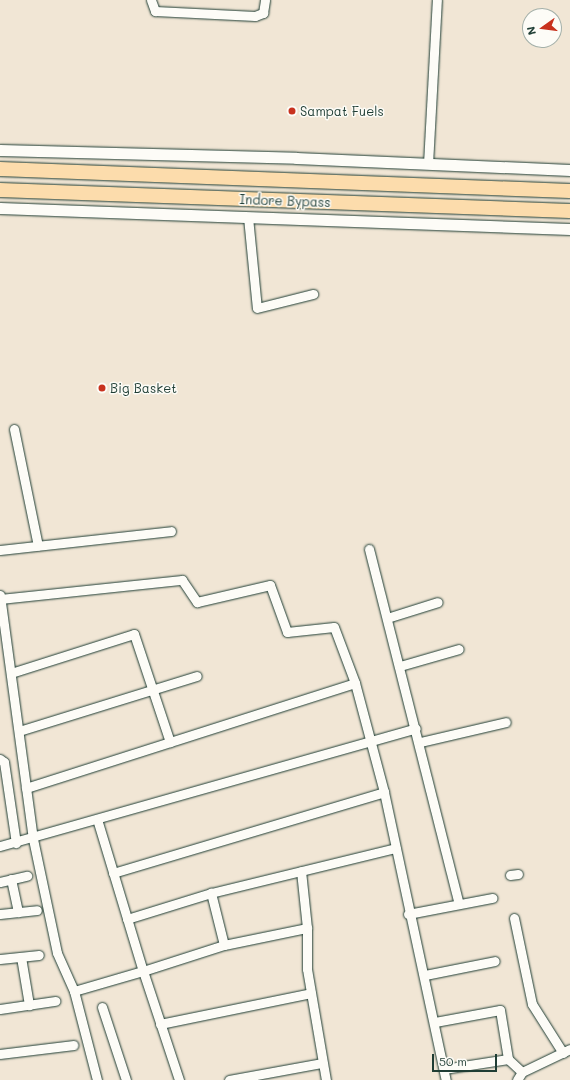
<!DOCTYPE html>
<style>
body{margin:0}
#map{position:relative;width:570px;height:1080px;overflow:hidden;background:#f1e6d5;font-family:Mali,sans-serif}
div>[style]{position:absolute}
.roads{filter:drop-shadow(0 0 1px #1f3d34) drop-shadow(0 0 1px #1f3d34)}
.minor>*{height:9px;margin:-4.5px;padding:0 4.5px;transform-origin:4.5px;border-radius:4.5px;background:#fdfcf7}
.tertiary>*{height:11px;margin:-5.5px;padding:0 5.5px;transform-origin:5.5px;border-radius:5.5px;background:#fdfcf7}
.trunk>*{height:14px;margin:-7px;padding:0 7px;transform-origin:7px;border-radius:7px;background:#fcdcac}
.dots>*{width:11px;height:11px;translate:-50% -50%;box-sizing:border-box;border:2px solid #fdfcf7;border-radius:50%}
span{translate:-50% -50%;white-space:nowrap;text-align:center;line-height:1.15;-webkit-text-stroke:3px #fdfcf7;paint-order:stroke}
.poi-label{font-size:13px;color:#1f3d34}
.left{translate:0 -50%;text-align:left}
.street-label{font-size:13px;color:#1f3d34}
.north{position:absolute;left:522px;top:8px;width:40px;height:40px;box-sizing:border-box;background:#fdfcf7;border:1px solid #a4b0a9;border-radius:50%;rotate:256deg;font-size:11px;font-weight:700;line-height:16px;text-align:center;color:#1f3d34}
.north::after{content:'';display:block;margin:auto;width:14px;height:18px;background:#c8321e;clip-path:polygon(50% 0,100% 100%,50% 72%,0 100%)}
.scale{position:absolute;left:432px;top:1054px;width:65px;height:18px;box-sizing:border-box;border:2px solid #1f3d34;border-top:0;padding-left:5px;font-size:12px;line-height:14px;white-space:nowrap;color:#1f3d34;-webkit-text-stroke:3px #fdfcf7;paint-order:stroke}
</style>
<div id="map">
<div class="roads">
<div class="minor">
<i style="left:151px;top:0;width:12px;rotate:70deg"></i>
<i style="left:155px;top:11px;width:100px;rotate:2.9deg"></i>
<i style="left:255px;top:16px;width:9px;rotate:-21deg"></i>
<i style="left:263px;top:13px;width:13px;rotate:-81deg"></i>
<i style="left:428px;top:164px;width:164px;rotate:-86.9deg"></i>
<i style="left:248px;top:217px;width:91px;rotate:84.4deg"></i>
<i style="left:257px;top:308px;width:58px;rotate:-14deg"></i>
<i style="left:14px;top:429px;width:119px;rotate:78.4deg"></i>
<i style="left:369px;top:549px;width:366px;rotate:75.8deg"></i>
<i style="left:0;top:550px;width:172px;rotate:-6.3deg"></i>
<i style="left:0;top:595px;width:246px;rotate:82.3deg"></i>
<i style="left:33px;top:839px;width:116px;rotate:78.1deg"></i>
<i style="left:57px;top:953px;width:42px;rotate:65.9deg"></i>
<i style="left:74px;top:991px;width:92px;rotate:75.5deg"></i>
<i style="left:0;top:599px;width:183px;rotate:-6deg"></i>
<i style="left:182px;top:580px;width:27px;rotate:56deg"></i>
<i style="left:197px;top:602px;width:75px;rotate:-13.1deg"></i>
<i style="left:270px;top:585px;width:50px;rotate:70.1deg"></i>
<i style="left:287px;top:632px;width:47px;rotate:-6.1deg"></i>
<i style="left:334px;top:627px;width:60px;rotate:69.4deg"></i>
<i style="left:355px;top:683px;width:113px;rotate:75.1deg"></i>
<i style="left:384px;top:792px;width:295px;rotate:77.9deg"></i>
<i style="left:387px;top:618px;width:53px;rotate:-17.4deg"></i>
<i style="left:400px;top:666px;width:61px;rotate:-16.1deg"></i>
<i style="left:11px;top:673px;width:129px;rotate:-17.6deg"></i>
<i style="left:134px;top:634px;width:114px;rotate:71.6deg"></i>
<i style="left:19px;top:731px;width:186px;rotate:-17.2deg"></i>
<i style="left:420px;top:742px;width:88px;rotate:-13.1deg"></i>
<i style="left:0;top:759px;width:5px;rotate:37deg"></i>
<i style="left:4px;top:762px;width:82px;rotate:81.6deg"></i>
<i style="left:26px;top:788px;width:345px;rotate:-17.7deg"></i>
<i style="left:97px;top:819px;width:159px;rotate:73.2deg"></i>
<i style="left:143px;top:971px;width:85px;rotate:-17.8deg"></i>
<i style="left:224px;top:945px;width:54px;rotate:-104deg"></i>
<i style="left:211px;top:893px;width:190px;rotate:-13.7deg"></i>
<i style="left:0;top:846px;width:432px;rotate:-15.8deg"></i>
<i style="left:113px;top:873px;width:283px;rotate:-16.6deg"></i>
<i style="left:510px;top:875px;width:8px;rotate:-7deg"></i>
<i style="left:11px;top:879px;width:34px;rotate:78deg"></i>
<i style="left:0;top:882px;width:28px;rotate:-13deg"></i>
<i style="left:0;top:914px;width:37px;rotate:-6deg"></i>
<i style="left:408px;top:914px;width:86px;rotate:-10.8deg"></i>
<i style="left:514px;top:918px;width:88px;rotate:78.2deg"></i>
<i style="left:532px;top:1004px;width:58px;rotate:57.7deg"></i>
<i style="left:127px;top:919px;width:88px;rotate:-17.2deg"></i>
<i style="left:307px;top:928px;width:41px;rotate:90deg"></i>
<i style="left:307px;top:969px;width:113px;rotate:80.3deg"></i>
<i style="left:224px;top:945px;width:85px;rotate:-11.6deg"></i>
<i style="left:307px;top:928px;width:57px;rotate:-96deg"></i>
<i style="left:21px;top:957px;width:49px;rotate:80.5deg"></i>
<i style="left:0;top:959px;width:39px;rotate:-6deg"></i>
<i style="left:425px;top:975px;width:71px;rotate:-11.3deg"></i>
<i style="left:74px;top:991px;width:72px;rotate:-16.2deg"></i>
<i style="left:143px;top:971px;width:115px;rotate:71.7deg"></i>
<i style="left:102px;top:1007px;width:77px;rotate:71.8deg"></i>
<i style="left:0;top:1009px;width:56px;rotate:-8.3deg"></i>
<i style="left:435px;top:1022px;width:66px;rotate:-10.5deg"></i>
<i style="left:500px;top:1010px;width:50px;rotate:80.7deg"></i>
<i style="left:508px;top:1059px;width:65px;rotate:171.1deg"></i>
<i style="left:160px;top:1024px;width:154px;rotate:-11.6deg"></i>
<i style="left:0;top:1054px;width:74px;rotate:-7deg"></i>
<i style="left:508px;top:1059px;width:19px;rotate:43deg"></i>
<i style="left:229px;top:1080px;width:95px;rotate:-10.4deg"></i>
<i style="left:517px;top:1080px;width:9px;rotate:-58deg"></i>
<i style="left:522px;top:1072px;width:53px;rotate:-25.6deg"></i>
</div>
<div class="tertiary">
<i style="left:0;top:150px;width:296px;rotate:1.5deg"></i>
<i style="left:296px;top:158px;width:274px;rotate:2.5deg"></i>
<i style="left:0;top:208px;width:570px;rotate:2.11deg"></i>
</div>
<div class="trunk">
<i style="left:0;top:169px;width:570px;rotate:2.21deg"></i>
<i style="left:0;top:190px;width:570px;rotate:2.11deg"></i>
</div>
</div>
<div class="dots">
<i style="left:292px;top:111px;background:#c8321e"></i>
<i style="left:102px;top:388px;background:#c8321e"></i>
</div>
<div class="poi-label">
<span class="left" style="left:300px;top:111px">Sampat Fuels</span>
<span class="left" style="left:110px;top:388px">Big Basket</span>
</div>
<div class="street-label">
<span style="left:285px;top:201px;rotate:2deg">Indore Bypass</span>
</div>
<div class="north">N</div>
<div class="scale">50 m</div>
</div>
